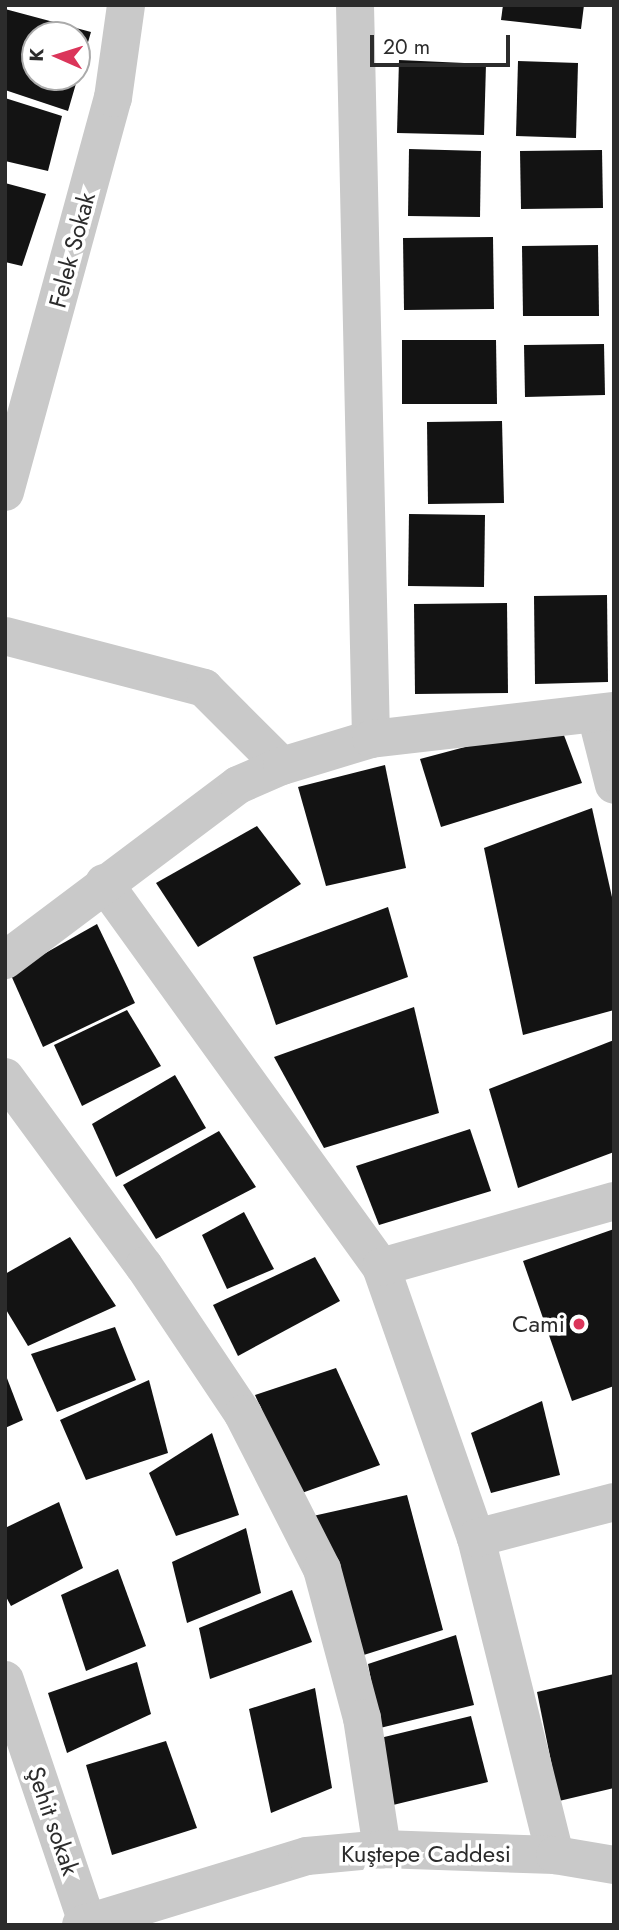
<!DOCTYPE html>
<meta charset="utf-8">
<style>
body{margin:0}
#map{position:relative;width:619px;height:1930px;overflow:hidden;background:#fff;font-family:Jost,sans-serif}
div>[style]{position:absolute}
.building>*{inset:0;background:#131313}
.minor>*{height:38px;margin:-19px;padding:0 19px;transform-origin:19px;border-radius:19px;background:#c9c9c9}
.tertiary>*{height:38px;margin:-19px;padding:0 19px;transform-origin:19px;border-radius:19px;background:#c9c9c9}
.dots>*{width:19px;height:19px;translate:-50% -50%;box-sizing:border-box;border:4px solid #fff;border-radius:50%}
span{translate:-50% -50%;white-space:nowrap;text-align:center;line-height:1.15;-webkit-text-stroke:7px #fff;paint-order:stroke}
.street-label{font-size:24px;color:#2c2c2c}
.poi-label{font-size:24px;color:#2c2c2c}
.right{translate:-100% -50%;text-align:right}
.frame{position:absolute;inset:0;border:7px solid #2c2c2c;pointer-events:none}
.north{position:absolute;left:21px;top:21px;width:70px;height:70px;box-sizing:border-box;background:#fff;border:2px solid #ababab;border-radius:50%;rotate:273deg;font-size:19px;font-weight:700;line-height:28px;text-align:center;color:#2c2c2c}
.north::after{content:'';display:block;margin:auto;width:24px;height:32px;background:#db355a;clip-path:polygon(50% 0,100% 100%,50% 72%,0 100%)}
.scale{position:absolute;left:370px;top:35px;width:140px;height:32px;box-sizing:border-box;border:4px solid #2c2c2c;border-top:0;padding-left:9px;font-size:21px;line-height:24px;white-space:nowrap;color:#2c2c2c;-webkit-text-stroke:5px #fff;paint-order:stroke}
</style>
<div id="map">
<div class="building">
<i style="clip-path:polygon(503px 5px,584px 5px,581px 29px,501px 20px)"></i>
<i style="clip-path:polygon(evenodd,5px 9px,91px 32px,68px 111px,5px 90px,5px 9px,35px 35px,77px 35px,77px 77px,35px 77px,35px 35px)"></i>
<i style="clip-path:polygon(399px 60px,486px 64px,484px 135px,397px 133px)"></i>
<i style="clip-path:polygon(518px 61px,578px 63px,576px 138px,516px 136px)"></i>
<i style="clip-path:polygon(5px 98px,62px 116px,48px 171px,5px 161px)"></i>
<i style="clip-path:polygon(409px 149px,481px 151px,480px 217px,408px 216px)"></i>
<i style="clip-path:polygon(602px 150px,603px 208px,521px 209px,520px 151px)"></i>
<i style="clip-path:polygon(5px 183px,46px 194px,22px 266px,5px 262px)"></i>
<i style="clip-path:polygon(493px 237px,494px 309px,404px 310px,403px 238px)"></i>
<i style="clip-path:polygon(598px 245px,599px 316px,523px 316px,522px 246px)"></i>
<i style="clip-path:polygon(402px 340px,496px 340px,497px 404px,402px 404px)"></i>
<i style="clip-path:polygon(604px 344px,605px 395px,525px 397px,524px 345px)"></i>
<i style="clip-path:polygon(502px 421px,504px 503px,428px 504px,427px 422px)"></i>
<i style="clip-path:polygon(409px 514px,485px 515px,484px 587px,408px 586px)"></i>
<i style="clip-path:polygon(607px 595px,608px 682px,535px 684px,534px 596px)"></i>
<i style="clip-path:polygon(507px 603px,508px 693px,415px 694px,414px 604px)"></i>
<i style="clip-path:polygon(559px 722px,582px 783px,441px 827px,420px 759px)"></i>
<i style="clip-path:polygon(385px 765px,406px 868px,326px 886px,298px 787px)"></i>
<i style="clip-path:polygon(592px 808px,614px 906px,614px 1010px,523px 1035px,484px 848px)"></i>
<i style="clip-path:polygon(257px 826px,301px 884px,198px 947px,156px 883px)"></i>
<i style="clip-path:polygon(388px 907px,408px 977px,276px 1025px,253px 957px)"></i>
<i style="clip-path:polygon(97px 924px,135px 1003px,43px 1047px,10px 973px)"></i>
<i style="clip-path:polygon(414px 1007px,439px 1113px,324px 1148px,274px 1057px)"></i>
<i style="clip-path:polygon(127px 1010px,161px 1066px,82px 1106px,54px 1045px)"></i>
<i style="clip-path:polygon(614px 1040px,614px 1152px,518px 1188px,489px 1089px)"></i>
<i style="clip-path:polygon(175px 1075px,206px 1128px,116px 1177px,92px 1124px)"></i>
<i style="clip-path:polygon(470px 1129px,491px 1191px,379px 1225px,356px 1166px)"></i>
<i style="clip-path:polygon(219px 1131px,256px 1187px,156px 1239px,123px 1185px)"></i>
<i style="clip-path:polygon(244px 1212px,274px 1269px,227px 1289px,202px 1235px)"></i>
<i style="clip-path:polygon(614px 1229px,614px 1386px,572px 1401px,523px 1261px)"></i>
<i style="clip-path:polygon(70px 1237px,116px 1306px,28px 1346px,5px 1308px,5px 1274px)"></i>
<i style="clip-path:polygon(315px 1257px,340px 1301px,238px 1356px,213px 1305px)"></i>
<i style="clip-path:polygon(115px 1327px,136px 1380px,57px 1412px,31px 1354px)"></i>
<i style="clip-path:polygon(336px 1368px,380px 1465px,299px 1494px,255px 1395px)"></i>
<i style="clip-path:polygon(5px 1373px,23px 1420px,5px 1428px)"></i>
<i style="clip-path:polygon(149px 1380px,168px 1453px,86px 1480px,60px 1420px)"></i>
<i style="clip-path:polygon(542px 1401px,560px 1475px,491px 1493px,471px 1433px)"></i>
<i style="clip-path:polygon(212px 1433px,239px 1515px,176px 1536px,149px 1473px)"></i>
<i style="clip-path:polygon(407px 1495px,443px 1630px,351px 1659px,313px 1516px)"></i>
<i style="clip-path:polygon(59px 1502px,83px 1568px,11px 1606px,5px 1595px,5px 1528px)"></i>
<i style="clip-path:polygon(246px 1528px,261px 1593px,187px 1623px,172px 1562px)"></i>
<i style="clip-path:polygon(118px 1569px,146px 1646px,86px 1671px,61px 1595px)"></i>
<i style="clip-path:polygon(292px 1590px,312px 1642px,210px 1679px,199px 1628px)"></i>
<i style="clip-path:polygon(456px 1635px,474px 1705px,380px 1728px,368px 1664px)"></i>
<i style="clip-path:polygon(137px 1662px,151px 1714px,67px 1753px,48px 1693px)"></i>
<i style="clip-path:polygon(614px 1674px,614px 1788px,559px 1801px,537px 1692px)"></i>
<i style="clip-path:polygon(315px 1688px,332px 1788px,271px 1813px,249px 1709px)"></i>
<i style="clip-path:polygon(471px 1716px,488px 1782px,393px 1805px,376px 1739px)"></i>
<i style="clip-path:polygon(166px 1741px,197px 1828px,112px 1855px,86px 1765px)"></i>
</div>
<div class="minor">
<i style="left:355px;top:5px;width:734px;rotate:88.75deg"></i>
<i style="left:5px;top:492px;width:409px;rotate:-74.7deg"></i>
<i style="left:113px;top:98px;width:94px;rotate:-82deg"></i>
<i style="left:5px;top:636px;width:206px;rotate:14.6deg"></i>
<i style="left:204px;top:688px;width:110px;rotate:45deg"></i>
<i style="left:596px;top:714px;width:73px;rotate:75.8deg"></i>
<i style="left:104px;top:883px;width:473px;rotate:54.2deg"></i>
<i style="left:381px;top:1267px;width:287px;rotate:70.7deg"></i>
<i style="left:476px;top:1538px;width:327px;rotate:76deg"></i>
<i style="left:5px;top:960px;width:291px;rotate:-36.9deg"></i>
<i style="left:238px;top:785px;width:48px;rotate:-23.4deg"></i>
<i style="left:282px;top:766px;width:93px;rotate:-16.9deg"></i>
<i style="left:371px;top:739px;width:245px;rotate:-6.6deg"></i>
<i style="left:5px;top:1077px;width:235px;rotate:53.7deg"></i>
<i style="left:144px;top:1266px;width:178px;rotate:56.2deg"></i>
<i style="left:243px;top:1414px;width:174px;rotate:63deg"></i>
<i style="left:322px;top:1569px;width:154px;rotate:75deg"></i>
<i style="left:362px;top:1718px;width:133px;rotate:81.3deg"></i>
<i style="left:381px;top:1267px;width:242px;rotate:-15.8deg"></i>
<i style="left:476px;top:1538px;width:143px;rotate:-14.6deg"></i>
<i style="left:5px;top:1680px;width:259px;rotate:71.3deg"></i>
</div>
<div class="tertiary">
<i style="left:81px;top:1925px;width:236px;rotate:-17deg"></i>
<i style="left:307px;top:1856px;width:75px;rotate:-5.3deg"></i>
<i style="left:382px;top:1849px;width:173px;rotate:2deg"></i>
<i style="left:555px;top:1855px;width:60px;rotate:9.6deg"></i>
</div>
<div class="dots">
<i style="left:579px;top:1324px;background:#db355a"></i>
</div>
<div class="street-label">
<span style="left:72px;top:250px;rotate:-75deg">Felek Sokak</span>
<span style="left:53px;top:1821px;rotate:71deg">Şehit sokak</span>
<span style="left:426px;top:1854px">Kuştepe Caddesi</span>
</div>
<div class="poi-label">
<span class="right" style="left:565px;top:1324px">Cami</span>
</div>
<div class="frame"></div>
<div class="north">K</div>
<div class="scale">20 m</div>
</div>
